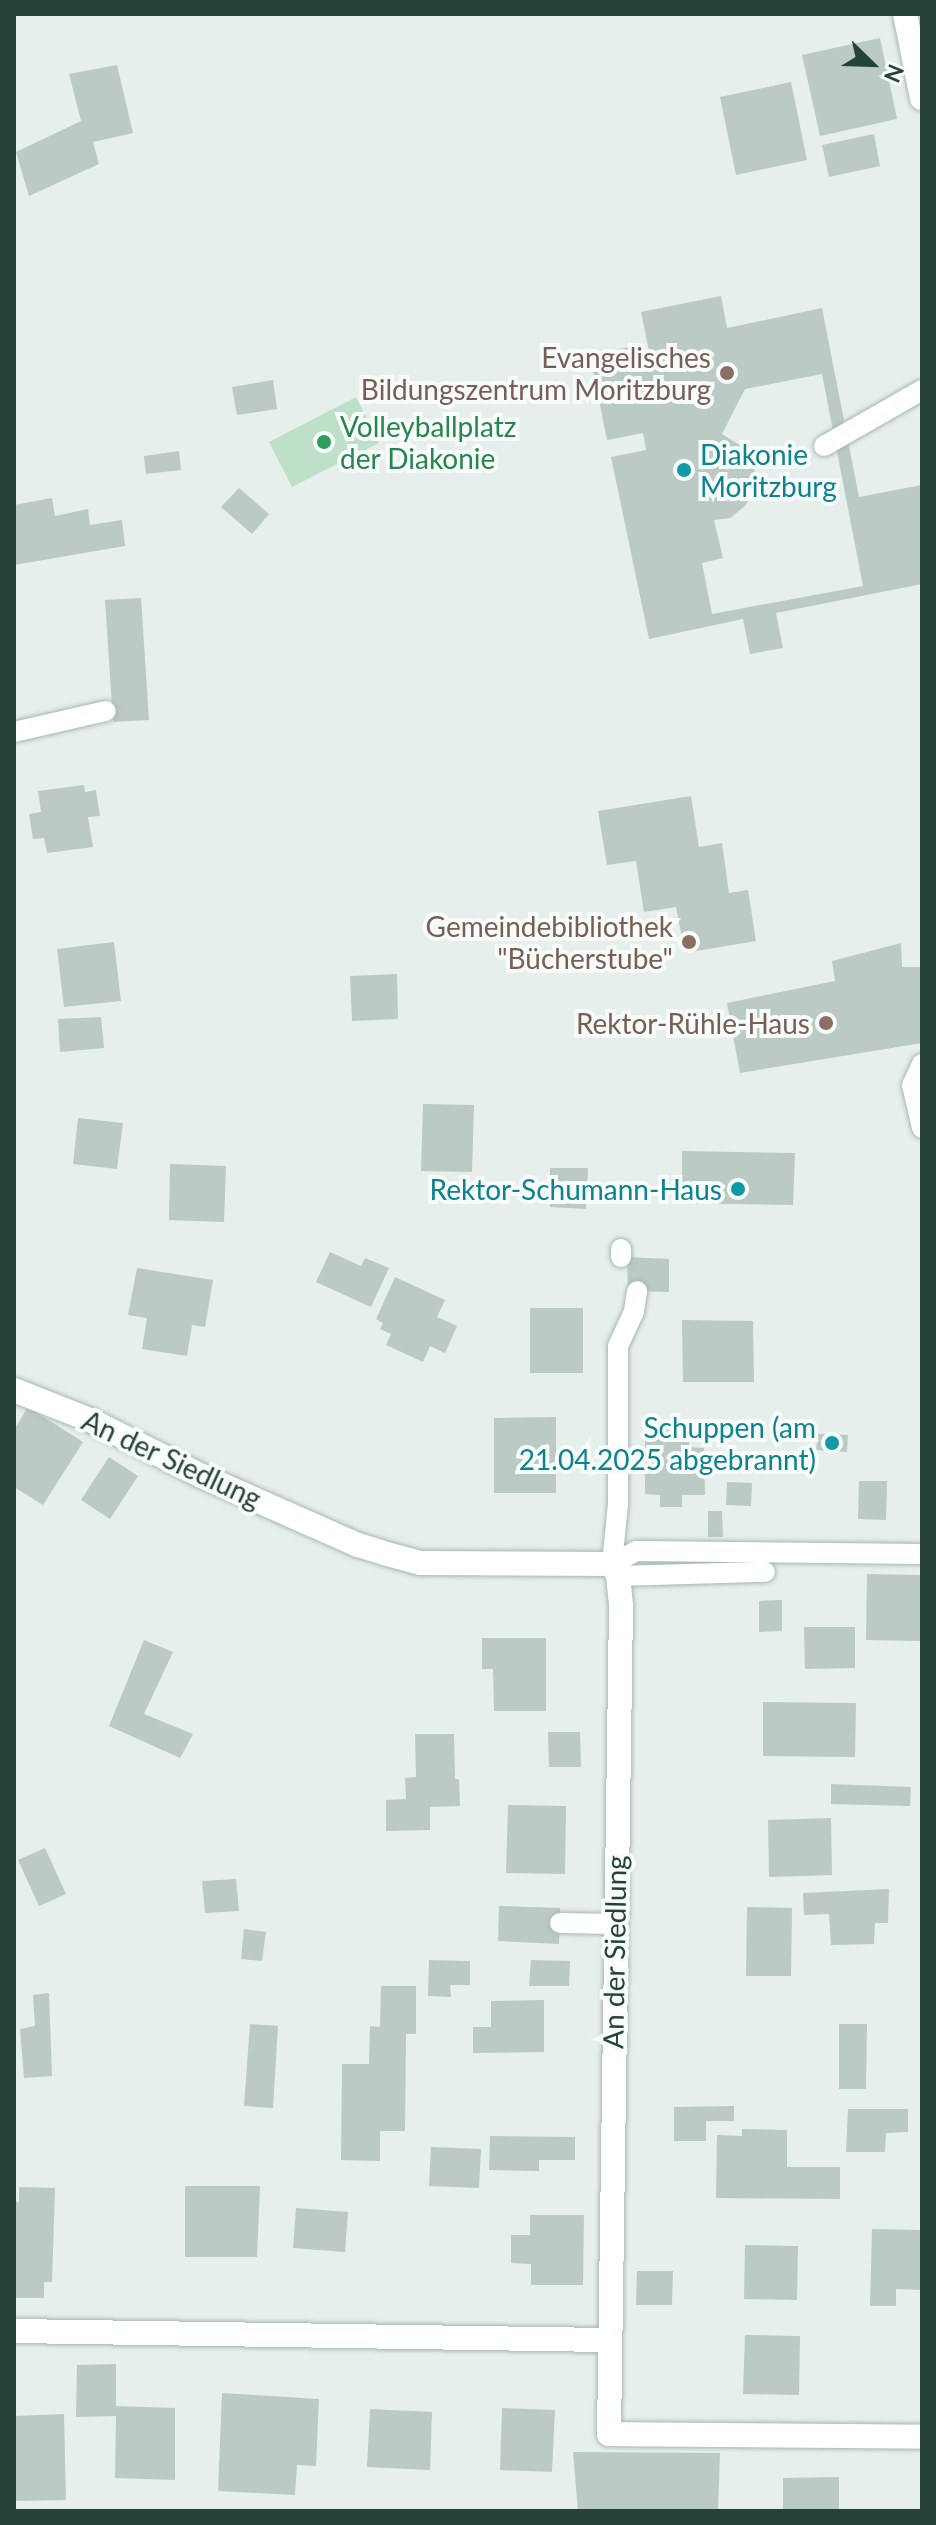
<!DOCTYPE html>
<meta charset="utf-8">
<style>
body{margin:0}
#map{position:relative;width:936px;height:2525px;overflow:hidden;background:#e6efeb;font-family:Lato,sans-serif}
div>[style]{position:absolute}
.green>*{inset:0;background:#bfe0c8}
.building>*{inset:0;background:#bbcac4}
.roads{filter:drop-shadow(0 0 2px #a8b8b2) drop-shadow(0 0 2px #a8b8b2)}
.service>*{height:20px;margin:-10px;padding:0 10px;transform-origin:10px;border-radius:10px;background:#fff}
.minor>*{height:24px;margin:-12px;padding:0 12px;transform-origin:12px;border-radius:12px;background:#fff}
.dots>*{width:22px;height:22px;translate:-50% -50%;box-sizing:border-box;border:4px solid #f7fbf9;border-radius:50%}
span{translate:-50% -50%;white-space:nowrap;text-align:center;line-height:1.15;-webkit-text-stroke:8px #f7fbf9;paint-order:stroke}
.education-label{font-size:28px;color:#785e54}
.right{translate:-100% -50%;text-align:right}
.leisure-label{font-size:28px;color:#27864d}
.left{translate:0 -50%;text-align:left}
.culture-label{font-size:28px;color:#0d838f}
.street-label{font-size:28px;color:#24423a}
.frame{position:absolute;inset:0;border:16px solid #24423a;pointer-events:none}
.north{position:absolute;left:832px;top:24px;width:80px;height:80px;-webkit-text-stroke:6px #f7fbf9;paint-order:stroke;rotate:113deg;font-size:22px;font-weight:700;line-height:32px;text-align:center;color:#24423a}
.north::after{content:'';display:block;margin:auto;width:28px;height:36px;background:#24423a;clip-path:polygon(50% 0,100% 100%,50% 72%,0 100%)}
</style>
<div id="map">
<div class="green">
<i style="clip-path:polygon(356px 397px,379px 443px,292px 487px,269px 442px)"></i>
</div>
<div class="building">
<i style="clip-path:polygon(880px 38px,897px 119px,820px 136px,802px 55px)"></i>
<i style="clip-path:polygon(117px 65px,133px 133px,93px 142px,99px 164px,29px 196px,16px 152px,81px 121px,69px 74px)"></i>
<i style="clip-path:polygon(791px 82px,807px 160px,736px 175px,720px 97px)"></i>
<i style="clip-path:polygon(874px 134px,880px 166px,829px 177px,822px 145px)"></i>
<i style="clip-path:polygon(evenodd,721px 296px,727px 328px,822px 308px,859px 497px,922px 485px,922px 584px,776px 613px,783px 648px,750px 654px,743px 619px,649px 639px,611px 457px,646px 450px,643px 433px,607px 440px,590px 355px,634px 346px,637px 363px,651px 361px,641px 312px,721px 296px,822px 374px,863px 586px,712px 614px,702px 563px,723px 558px,714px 520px,730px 518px,745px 506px,753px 493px,757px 477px,746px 449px,722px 434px,745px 389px,822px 374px)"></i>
<i style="clip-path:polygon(273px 380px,277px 409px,237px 415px,232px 387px)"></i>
<i style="clip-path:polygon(179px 451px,181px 470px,146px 474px,144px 456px)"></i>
<i style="clip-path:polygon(239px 488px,269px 514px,252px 534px,221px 507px)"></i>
<i style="clip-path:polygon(52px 498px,55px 516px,88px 509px,90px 525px,122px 520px,125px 546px,14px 565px,14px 505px)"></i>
<i style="clip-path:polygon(141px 598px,149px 720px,113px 722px,105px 600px)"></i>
<i style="clip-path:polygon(84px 785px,85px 792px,96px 790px,100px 816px,88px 817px,93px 847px,47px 853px,44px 838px,33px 839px,29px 814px,41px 812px,38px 791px)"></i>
<i style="clip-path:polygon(691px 796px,699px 847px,722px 843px,729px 893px,748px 890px,756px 941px,685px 953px,676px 907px,644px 912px,636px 861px,607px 865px,598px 811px)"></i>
<i style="clip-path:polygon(114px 942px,121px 1001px,64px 1007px,57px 949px)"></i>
<i style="clip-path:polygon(901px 943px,902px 967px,922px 967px,922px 1043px,740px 1073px,727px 1003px,835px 981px,832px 961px)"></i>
<i style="clip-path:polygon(397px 974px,398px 1019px,352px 1021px,350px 976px)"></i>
<i style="clip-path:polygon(101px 1017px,104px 1048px,60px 1052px,58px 1019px)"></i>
<i style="clip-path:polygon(423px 1104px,474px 1105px,472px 1172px,421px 1171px)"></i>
<i style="clip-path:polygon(78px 1118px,123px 1123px,117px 1169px,73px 1164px)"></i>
<i style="clip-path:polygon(682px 1151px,795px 1153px,793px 1205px,682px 1203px)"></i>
<i style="clip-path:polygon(170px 1164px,226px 1166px,224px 1222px,169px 1220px)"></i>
<i style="clip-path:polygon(550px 1168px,588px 1168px,586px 1209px,550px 1207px)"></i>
<i style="clip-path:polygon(330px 1252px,361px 1266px,365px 1258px,389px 1268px,371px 1307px,316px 1282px)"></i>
<i style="clip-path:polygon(627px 1257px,669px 1259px,669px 1292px,628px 1291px)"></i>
<i style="clip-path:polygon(137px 1268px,213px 1280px,205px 1327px,192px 1325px,187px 1356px,142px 1349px,147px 1318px,128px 1315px)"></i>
<i style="clip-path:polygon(395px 1277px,445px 1300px,437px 1317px,457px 1326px,445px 1353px,430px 1346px,423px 1362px,386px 1345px,391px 1334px,380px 1329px,383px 1323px,376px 1319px)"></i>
<i style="clip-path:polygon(530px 1308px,583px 1308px,583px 1373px,530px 1373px)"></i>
<i style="clip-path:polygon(682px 1320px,753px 1321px,754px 1382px,683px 1382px)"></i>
<i style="clip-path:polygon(28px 1407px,83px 1442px,43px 1505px,14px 1487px,14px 1430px)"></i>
<i style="clip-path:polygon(556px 1417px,556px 1493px,494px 1493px,494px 1418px)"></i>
<i style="clip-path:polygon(645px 1425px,689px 1426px,689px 1447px,704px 1448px,705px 1495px,682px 1495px,682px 1507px,660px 1507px,660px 1495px,645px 1494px)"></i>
<i style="clip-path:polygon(818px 1434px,848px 1435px,847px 1452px,816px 1450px)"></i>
<i style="clip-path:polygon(109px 1457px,138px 1476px,110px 1519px,81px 1500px)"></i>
<i style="clip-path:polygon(859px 1481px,887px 1481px,886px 1520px,858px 1519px)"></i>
<i style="clip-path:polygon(727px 1482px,752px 1483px,751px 1506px,726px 1505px)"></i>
<i style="clip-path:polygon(708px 1511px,722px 1511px,723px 1537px,708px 1537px)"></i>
<i style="clip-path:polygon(867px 1574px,922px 1575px,920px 1641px,866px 1640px)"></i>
<i style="clip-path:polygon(782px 1600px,782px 1631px,759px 1632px,759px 1601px)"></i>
<i style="clip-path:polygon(804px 1627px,855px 1627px,855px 1668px,805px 1669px)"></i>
<i style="clip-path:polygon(482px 1638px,546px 1638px,546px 1711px,494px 1711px,493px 1669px,482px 1669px)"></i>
<i style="clip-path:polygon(144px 1640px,173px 1652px,144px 1714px,193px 1734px,180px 1758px,109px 1726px)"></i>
<i style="clip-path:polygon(763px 1702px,856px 1703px,855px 1757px,763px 1756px)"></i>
<i style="clip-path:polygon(548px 1732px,580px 1732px,581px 1767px,549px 1767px)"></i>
<i style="clip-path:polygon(415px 1734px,454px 1734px,455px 1779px,459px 1779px,460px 1806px,430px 1807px,430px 1830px,386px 1831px,386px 1800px,406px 1799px,405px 1778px,416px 1777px)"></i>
<i style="clip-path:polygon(831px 1784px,911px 1787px,910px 1806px,831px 1804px)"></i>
<i style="clip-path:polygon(508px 1805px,566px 1806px,565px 1874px,506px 1873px)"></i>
<i style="clip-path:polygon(831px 1818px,832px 1875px,769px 1877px,768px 1820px)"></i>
<i style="clip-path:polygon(45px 1848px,66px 1894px,39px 1906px,18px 1860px)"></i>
<i style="clip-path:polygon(236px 1879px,239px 1911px,205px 1913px,202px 1881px)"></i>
<i style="clip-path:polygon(889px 1889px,888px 1923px,875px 1923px,874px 1944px,831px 1945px,829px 1914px,804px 1915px,803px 1893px)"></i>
<i style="clip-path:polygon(499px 1906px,560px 1908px,559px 1944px,498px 1941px)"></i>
<i style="clip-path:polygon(747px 1907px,792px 1908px,791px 1976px,746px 1976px)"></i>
<i style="clip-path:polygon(244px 1929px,266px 1932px,262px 1961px,241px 1959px)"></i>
<i style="clip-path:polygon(429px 1960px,470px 1961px,470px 1985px,450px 1985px,451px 1997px,428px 1996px)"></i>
<i style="clip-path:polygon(531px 1960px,570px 1961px,569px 1986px,529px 1986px)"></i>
<i style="clip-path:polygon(381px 1986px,416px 1986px,416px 2034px,406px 2034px,405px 2131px,380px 2131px,380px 2161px,341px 2160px,342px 2064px,369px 2064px,370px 2026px,380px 2027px)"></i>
<i style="clip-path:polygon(49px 1993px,52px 2076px,24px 2078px,20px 2029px,35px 2026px,33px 1995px)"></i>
<i style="clip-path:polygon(544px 2000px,544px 2052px,473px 2053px,473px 2027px,491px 2027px,491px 2001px)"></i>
<i style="clip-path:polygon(250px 2024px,278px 2026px,273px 2108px,244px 2106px)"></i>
<i style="clip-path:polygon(839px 2024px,867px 2024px,866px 2089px,839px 2089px)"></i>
<i style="clip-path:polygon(734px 2106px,734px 2121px,706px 2121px,706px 2141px,674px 2141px,674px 2107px)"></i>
<i style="clip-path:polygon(848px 2109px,908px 2109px,908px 2132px,886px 2133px,885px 2152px,846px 2152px)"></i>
<i style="clip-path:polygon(742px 2129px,787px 2130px,787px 2167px,840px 2167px,840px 2199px,716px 2198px,717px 2135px,742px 2136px)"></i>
<i style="clip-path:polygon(490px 2136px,575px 2137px,575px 2160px,539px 2160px,539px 2171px,489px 2170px)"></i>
<i style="clip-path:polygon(431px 2147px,481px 2149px,479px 2188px,429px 2186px)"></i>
<i style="clip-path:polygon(185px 2186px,260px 2186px,257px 2257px,185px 2257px)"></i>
<i style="clip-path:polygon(19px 2187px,55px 2188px,52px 2282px,44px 2282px,44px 2298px,14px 2298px,14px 2201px,19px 2202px)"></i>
<i style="clip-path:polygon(296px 2208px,348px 2212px,345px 2252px,293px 2248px)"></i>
<i style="clip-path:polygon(530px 2215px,584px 2215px,583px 2285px,531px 2285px,531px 2264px,511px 2263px,511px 2235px,530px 2235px)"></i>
<i style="clip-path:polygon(872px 2229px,922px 2230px,922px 2290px,896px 2289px,896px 2306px,870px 2306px)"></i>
<i style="clip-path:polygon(745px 2245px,798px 2246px,797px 2300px,744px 2299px)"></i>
<i style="clip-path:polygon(637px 2271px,673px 2271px,672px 2305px,636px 2305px)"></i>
<i style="clip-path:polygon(745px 2335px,800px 2336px,799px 2395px,743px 2394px)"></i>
<i style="clip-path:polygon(116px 2364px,116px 2406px,175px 2408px,175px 2480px,115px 2478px,116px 2416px,76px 2417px,77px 2365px)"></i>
<i style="clip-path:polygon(222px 2393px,319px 2399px,316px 2466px,297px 2465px,295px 2495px,218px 2491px)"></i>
<i style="clip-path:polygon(502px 2408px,555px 2410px,552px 2472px,500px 2470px)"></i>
<i style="clip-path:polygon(370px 2409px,432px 2412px,430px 2470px,367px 2467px)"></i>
<i style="clip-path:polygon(64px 2414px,66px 2500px,14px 2501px,14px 2416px)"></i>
<i style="clip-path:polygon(573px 2452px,720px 2453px,718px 2511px,578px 2511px)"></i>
<i style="clip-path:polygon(839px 2477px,839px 2511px,783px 2511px,783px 2478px)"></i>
</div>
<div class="roads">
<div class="service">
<i style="left:824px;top:446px;width:113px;rotate:-29.7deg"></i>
<i style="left:14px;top:732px;width:94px;rotate:-12.9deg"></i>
<i style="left:922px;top:1064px;width:23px;rotate:115deg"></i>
<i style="left:912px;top:1085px;width:44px;rotate:76.9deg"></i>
<i style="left:621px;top:1249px;width:8px;rotate:90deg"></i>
<i style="left:612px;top:1564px;width:27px;rotate:-28deg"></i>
<i style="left:636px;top:1551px;width:286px;rotate:0.6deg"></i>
<i style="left:612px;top:1564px;width:60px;rotate:-84.3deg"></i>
<i style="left:618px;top:1504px;width:158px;rotate:-90deg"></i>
<i style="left:618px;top:1346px;width:38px;rotate:-65deg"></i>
<i style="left:634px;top:1311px;width:20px;rotate:-81deg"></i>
<i style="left:618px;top:1576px;width:147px;rotate:-1.6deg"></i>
<i style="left:560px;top:1923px;width:55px;rotate:1deg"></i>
</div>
<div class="minor">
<i style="left:905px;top:14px;width:86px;rotate:78.6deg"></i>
<i style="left:14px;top:1390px;width:82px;rotate:21.5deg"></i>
<i style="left:90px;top:1420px;width:125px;rotate:26.6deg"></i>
<i style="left:202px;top:1476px;width:171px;rotate:23.9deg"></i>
<i style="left:358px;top:1545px;width:30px;rotate:17deg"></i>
<i style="left:387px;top:1554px;width:35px;rotate:15deg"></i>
<i style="left:421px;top:1563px;width:191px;rotate:0.3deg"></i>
<i style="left:612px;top:1564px;width:13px;rotate:63deg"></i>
<i style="left:618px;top:1576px;width:30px;rotate:84deg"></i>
<i style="left:621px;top:1606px;width:828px;rotate:90.83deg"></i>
<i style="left:609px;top:2434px;width:313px;rotate:0.5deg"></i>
<i style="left:14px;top:2331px;width:594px;rotate:0.87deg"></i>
</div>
</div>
<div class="dots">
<i style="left:727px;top:373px;background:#8d6e63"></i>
<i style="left:324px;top:442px;background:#2e9e5b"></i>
<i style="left:684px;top:470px;background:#0f9aa8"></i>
<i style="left:689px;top:942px;background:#8d6e63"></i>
<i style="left:826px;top:1023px;background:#8d6e63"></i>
<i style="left:738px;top:1189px;background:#0f9aa8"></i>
<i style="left:832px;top:1443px;background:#0f9aa8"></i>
</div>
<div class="education-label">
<span class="right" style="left:711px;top:373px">Evangelisches<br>Bildungszentrum Moritzburg</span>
<span class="right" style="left:673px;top:942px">Gemeindebibliothek<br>"Bücherstube"</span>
<span class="right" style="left:810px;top:1023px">Rektor-Rühle-Haus</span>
</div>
<div class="leisure-label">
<span class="left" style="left:340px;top:442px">Volleyballplatz<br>der Diakonie</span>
</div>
<div class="culture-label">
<span class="left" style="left:700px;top:470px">Diakonie<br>Moritzburg</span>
<span class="right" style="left:722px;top:1189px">Rektor-Schumann-Haus</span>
<span class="right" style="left:816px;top:1443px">Schuppen (am<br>21.04.2025 abgebrannt)</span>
</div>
<div class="street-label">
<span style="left:172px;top:1459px;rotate:25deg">An der Siedlung</span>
<span style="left:614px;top:1952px;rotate:-89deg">An der Siedlung</span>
</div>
<div class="frame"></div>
<div class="north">N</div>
</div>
